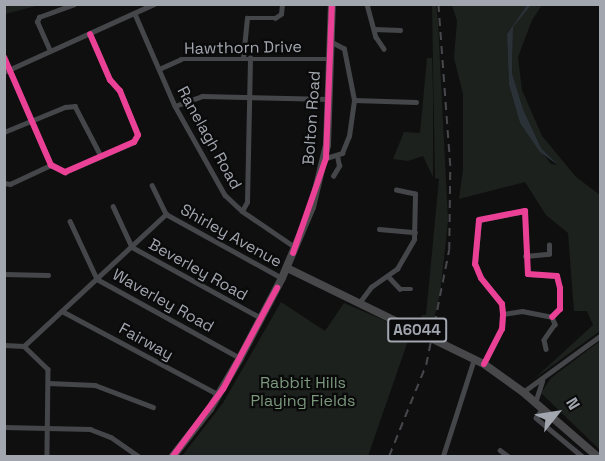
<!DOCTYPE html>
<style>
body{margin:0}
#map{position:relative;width:605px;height:461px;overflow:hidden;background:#0f0f10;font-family:"Space Grotesk",sans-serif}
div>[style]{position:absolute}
.green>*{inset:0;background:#1c211d}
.water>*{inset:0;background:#2b3237}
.street>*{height:4.5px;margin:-2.25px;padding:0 2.25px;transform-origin:2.25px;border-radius:2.25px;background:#454649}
.primary>*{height:8px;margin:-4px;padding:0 4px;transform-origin:4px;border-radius:4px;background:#48484b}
.rail>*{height:1.5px;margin-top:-0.75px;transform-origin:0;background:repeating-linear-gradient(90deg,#47484b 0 8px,transparent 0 14px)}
.cycleway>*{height:6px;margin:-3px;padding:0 3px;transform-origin:3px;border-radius:3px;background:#ea4096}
span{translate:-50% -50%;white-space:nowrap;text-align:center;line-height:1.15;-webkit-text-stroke:4.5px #0a0a0b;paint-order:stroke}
.shield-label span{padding:2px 4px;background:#0a0a0b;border:2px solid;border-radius:4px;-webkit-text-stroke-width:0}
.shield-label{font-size:15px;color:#a2a6af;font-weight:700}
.street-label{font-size:16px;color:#a2a6af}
.park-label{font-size:16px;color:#7b987c}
.frame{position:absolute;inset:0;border:6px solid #a2a6af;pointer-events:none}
.north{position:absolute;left:527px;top:383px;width:60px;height:60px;-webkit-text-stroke:4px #0a0a0b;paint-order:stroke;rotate:60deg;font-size:16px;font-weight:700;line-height:24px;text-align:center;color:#a2a6af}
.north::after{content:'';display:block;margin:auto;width:21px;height:27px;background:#a2a6af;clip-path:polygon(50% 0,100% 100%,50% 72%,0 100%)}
</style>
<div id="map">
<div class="green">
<i style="clip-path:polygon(5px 4px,40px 4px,40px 5px,5px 14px)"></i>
<i style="clip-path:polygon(432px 5px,436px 5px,438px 22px,448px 221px,440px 294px,431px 331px,419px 325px,422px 315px,426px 315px,439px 179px,435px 178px)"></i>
<i style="clip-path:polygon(452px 5px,528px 5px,507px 34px,509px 85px,520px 123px,551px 164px,558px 165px,541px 148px,523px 109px,512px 73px,513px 26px,531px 5px,542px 5px,532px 20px,518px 57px,522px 90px,542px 136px,576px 177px,600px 195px,600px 331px,534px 379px,593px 325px,587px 311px,574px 311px,568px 233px,546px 215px,525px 182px,459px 199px,463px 170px,463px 94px,454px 58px,457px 21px)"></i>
<i style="clip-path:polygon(427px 58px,432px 58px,433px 92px,433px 177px,423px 156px,408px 161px,393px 159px,404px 132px,420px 133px)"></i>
<i style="clip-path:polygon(281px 302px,325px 331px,344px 303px,411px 332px,368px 456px,182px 456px,223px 403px)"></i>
<i style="clip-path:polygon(600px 341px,600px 450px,541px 393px,551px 378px)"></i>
</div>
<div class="water">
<i style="clip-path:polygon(528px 4px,531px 5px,513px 27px,512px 73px,523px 109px,541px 148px,559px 166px,540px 152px,520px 123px,509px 85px,507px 34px)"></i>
</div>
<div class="street">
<i style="left:367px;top:4px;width:34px;rotate:75deg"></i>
<i style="left:376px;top:37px;width:14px;rotate:56deg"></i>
<i style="left:135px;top:14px;width:100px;rotate:66.5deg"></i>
<i style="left:175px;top:106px;width:102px;rotate:60.7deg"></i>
<i style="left:225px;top:195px;width:23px;rotate:43deg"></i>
<i style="left:242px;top:211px;width:64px;rotate:34.2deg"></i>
<i style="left:374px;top:29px;width:26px;rotate:2deg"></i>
<i style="left:50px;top:51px;width:32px;rotate:-114deg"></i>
<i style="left:37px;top:22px;width:5px;rotate:-68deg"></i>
<i style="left:39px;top:17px;width:37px;rotate:-20deg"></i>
<i style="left:4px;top:57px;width:118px;rotate:66.5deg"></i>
<i style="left:51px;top:165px;width:16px;rotate:27deg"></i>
<i style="left:65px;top:172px;width:75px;rotate:-23.5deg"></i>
<i style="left:134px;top:142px;width:8px;rotate:-60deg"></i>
<i style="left:138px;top:135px;width:48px;rotate:-112.2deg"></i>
<i style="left:120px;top:91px;width:15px;rotate:-132deg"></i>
<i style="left:110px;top:80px;width:50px;rotate:-113.5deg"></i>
<i style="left:243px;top:58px;width:40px;rotate:-84.3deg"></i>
<i style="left:247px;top:18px;width:28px"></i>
<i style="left:275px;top:18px;width:7px;rotate:-34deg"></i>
<i style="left:281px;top:14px;width:10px;rotate:-84deg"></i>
<i style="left:159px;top:69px;width:24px;rotate:-24deg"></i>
<i style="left:181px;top:59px;width:149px"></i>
<i style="left:4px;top:72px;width:165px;rotate:-24.4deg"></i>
<i style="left:354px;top:100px;width:62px;rotate:1.8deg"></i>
<i style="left:175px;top:106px;width:29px;rotate:-20deg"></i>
<i style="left:202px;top:96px;width:127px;rotate:1.4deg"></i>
<i style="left:4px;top:132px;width:66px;rotate:-22.3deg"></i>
<i style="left:65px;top:107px;width:10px;rotate:-6deg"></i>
<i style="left:75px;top:106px;width:56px;rotate:62.5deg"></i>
<i style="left:326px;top:158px;width:17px;rotate:-17deg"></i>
<i style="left:342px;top:153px;width:18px;rotate:-68deg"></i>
<i style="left:349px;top:136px;width:36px;rotate:-82deg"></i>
<i style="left:354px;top:100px;width:52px;rotate:-101.1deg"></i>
<i style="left:344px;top:49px;width:15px;rotate:-152deg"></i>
<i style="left:333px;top:176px;width:12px;rotate:-59deg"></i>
<i style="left:339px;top:166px;width:10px;rotate:-101deg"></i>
<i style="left:4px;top:183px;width:6px;rotate:9deg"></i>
<i style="left:10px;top:184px;width:45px;rotate:-24.9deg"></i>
<i style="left:152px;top:185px;width:32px;rotate:64deg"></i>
<i style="left:166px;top:214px;width:132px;rotate:28.9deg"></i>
<i style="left:113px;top:206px;width:45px;rotate:65.1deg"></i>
<i style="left:132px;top:247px;width:147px;rotate:28.8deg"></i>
<i style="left:242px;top:211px;width:10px;rotate:-61deg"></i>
<i style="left:247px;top:202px;width:144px;rotate:-88.8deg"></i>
<i style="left:70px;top:221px;width:64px;rotate:65deg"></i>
<i style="left:97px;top:279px;width:163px;rotate:28.9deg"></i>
<i style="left:379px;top:229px;width:36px;rotate:5deg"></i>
<i style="left:525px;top:256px;width:24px;rotate:-5deg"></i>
<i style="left:549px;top:254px;width:9px;rotate:-90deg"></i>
<i style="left:4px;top:274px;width:44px;rotate:1.3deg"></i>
<i style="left:389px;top:277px;width:16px;rotate:47deg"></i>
<i style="left:400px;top:289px;width:11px"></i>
<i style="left:359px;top:303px;width:20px;rotate:-53deg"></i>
<i style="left:371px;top:287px;width:32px;rotate:-35deg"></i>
<i style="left:397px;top:269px;width:34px;rotate:-60deg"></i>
<i style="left:414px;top:239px;width:45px;rotate:-88.7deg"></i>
<i style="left:415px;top:194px;width:19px;rotate:-168deg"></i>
<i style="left:62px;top:311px;width:178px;rotate:28.1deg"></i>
<i style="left:503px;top:314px;width:19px;rotate:-9deg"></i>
<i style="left:522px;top:311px;width:31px;rotate:11deg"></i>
<i style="left:552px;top:317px;width:8px;rotate:67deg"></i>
<i style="left:555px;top:324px;width:19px;rotate:125deg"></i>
<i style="left:544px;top:340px;width:9px;rotate:77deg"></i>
<i style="left:4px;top:345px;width:20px;rotate:3deg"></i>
<i style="left:24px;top:346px;width:194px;rotate:-42.9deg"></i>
<i style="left:24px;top:346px;width:33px;rotate:44deg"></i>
<i style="left:48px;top:369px;width:87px;rotate:90.7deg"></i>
<i style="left:484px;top:364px;width:39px;rotate:-63deg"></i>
<i style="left:502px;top:329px;width:15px;rotate:-86deg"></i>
<i style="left:503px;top:314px;width:10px;rotate:-96deg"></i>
<i style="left:502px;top:304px;width:33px;rotate:-129deg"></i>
<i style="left:481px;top:278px;width:15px;rotate:-113deg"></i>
<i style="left:475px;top:264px;width:44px;rotate:-84.8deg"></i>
<i style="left:479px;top:220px;width:47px;rotate:-11.1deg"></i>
<i style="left:525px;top:211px;width:63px;rotate:87.3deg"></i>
<i style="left:528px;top:274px;width:29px;rotate:4deg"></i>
<i style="left:557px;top:276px;width:12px;rotate:76deg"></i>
<i style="left:560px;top:288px;width:21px;rotate:90deg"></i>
<i style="left:560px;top:309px;width:11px;rotate:135deg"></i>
<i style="left:48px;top:383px;width:47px;rotate:2.4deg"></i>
<i style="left:95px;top:385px;width:62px;rotate:20.8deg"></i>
<i style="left:523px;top:392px;width:95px;rotate:-36deg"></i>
<i style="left:535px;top:403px;width:23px;rotate:-72deg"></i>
<i style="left:543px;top:409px;width:11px;rotate:128deg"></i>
<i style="left:536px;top:418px;width:60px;rotate:39.6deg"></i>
<i style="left:4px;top:427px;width:86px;rotate:1.3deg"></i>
<i style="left:90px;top:429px;width:22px;rotate:21deg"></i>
<i style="left:111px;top:437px;width:33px;rotate:35deg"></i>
<i style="left:500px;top:450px;width:10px;rotate:37deg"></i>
<i style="left:443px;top:456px;width:102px;rotate:-72.3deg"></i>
</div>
<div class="primary">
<i style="left:287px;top:268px;width:219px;rotate:26deg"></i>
<i style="left:484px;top:364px;width:48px;rotate:35.7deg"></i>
<i style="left:523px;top:392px;width:98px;rotate:40.9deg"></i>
<i style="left:173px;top:456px;width:60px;rotate:-51.8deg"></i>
<i style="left:210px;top:409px;width:59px;rotate:-59.5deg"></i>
<i style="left:240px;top:358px;width:90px;rotate:-62.3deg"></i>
<i style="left:282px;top:278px;width:77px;rotate:-67.1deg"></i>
<i style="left:312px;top:207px;width:64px;rotate:-76.4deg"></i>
<i style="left:327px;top:145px;width:141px;rotate:-88deg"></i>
</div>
<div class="rail">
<i style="left:389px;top:456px;width:98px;rotate:-67.9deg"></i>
<i style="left:426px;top:365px;width:117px;rotate:-78.7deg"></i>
<i style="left:449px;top:250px;width:84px;rotate:-89.3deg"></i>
<i style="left:450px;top:166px;width:162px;rotate:-94.2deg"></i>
</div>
<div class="cycleway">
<i style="left:4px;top:57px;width:118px;rotate:66.5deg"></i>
<i style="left:51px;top:165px;width:16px;rotate:27deg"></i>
<i style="left:65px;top:172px;width:75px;rotate:-23.5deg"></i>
<i style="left:134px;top:142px;width:8px;rotate:-60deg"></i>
<i style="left:138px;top:135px;width:48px;rotate:-112.2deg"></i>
<i style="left:120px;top:91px;width:15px;rotate:-132deg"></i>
<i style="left:110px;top:80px;width:50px;rotate:-113.5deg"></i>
<i style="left:293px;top:253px;width:101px;rotate:-70.8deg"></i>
<i style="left:326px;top:158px;width:154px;rotate:-87.8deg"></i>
<i style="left:484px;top:364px;width:39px;rotate:-63deg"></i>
<i style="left:502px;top:329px;width:15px;rotate:-86deg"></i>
<i style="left:503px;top:314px;width:10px;rotate:-96deg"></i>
<i style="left:502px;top:304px;width:33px;rotate:-129deg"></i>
<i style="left:481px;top:278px;width:15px;rotate:-113deg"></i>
<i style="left:475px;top:264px;width:44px;rotate:-84.8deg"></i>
<i style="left:479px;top:220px;width:47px;rotate:-11.1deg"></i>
<i style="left:525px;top:211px;width:63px;rotate:87.3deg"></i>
<i style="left:528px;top:274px;width:29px;rotate:4deg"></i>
<i style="left:557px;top:276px;width:12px;rotate:76deg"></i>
<i style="left:560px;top:288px;width:21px;rotate:90deg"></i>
<i style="left:560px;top:309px;width:11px;rotate:135deg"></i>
<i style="left:173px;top:456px;width:84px;rotate:-53.3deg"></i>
<i style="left:223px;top:389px;width:115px;rotate:-61.9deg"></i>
</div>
<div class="shield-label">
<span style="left:417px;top:330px">A6044</span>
</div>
<div class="street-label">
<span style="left:243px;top:48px;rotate:-1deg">Hawthorn Drive</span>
<span style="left:312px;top:118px;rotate:-86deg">Bolton Road</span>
<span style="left:209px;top:138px;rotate:61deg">Ranelagh Road</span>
<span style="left:231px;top:236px;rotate:29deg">Shirley Avenue</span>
<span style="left:198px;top:270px;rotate:29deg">Beverley Road</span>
<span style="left:163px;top:301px;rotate:29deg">Waverley Road</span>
<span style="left:146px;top:342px;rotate:29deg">Fairway</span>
</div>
<div class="park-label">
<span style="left:303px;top:392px">Rabbit Hills<br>Playing Fields</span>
</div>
<div class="frame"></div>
<div class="north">N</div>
</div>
